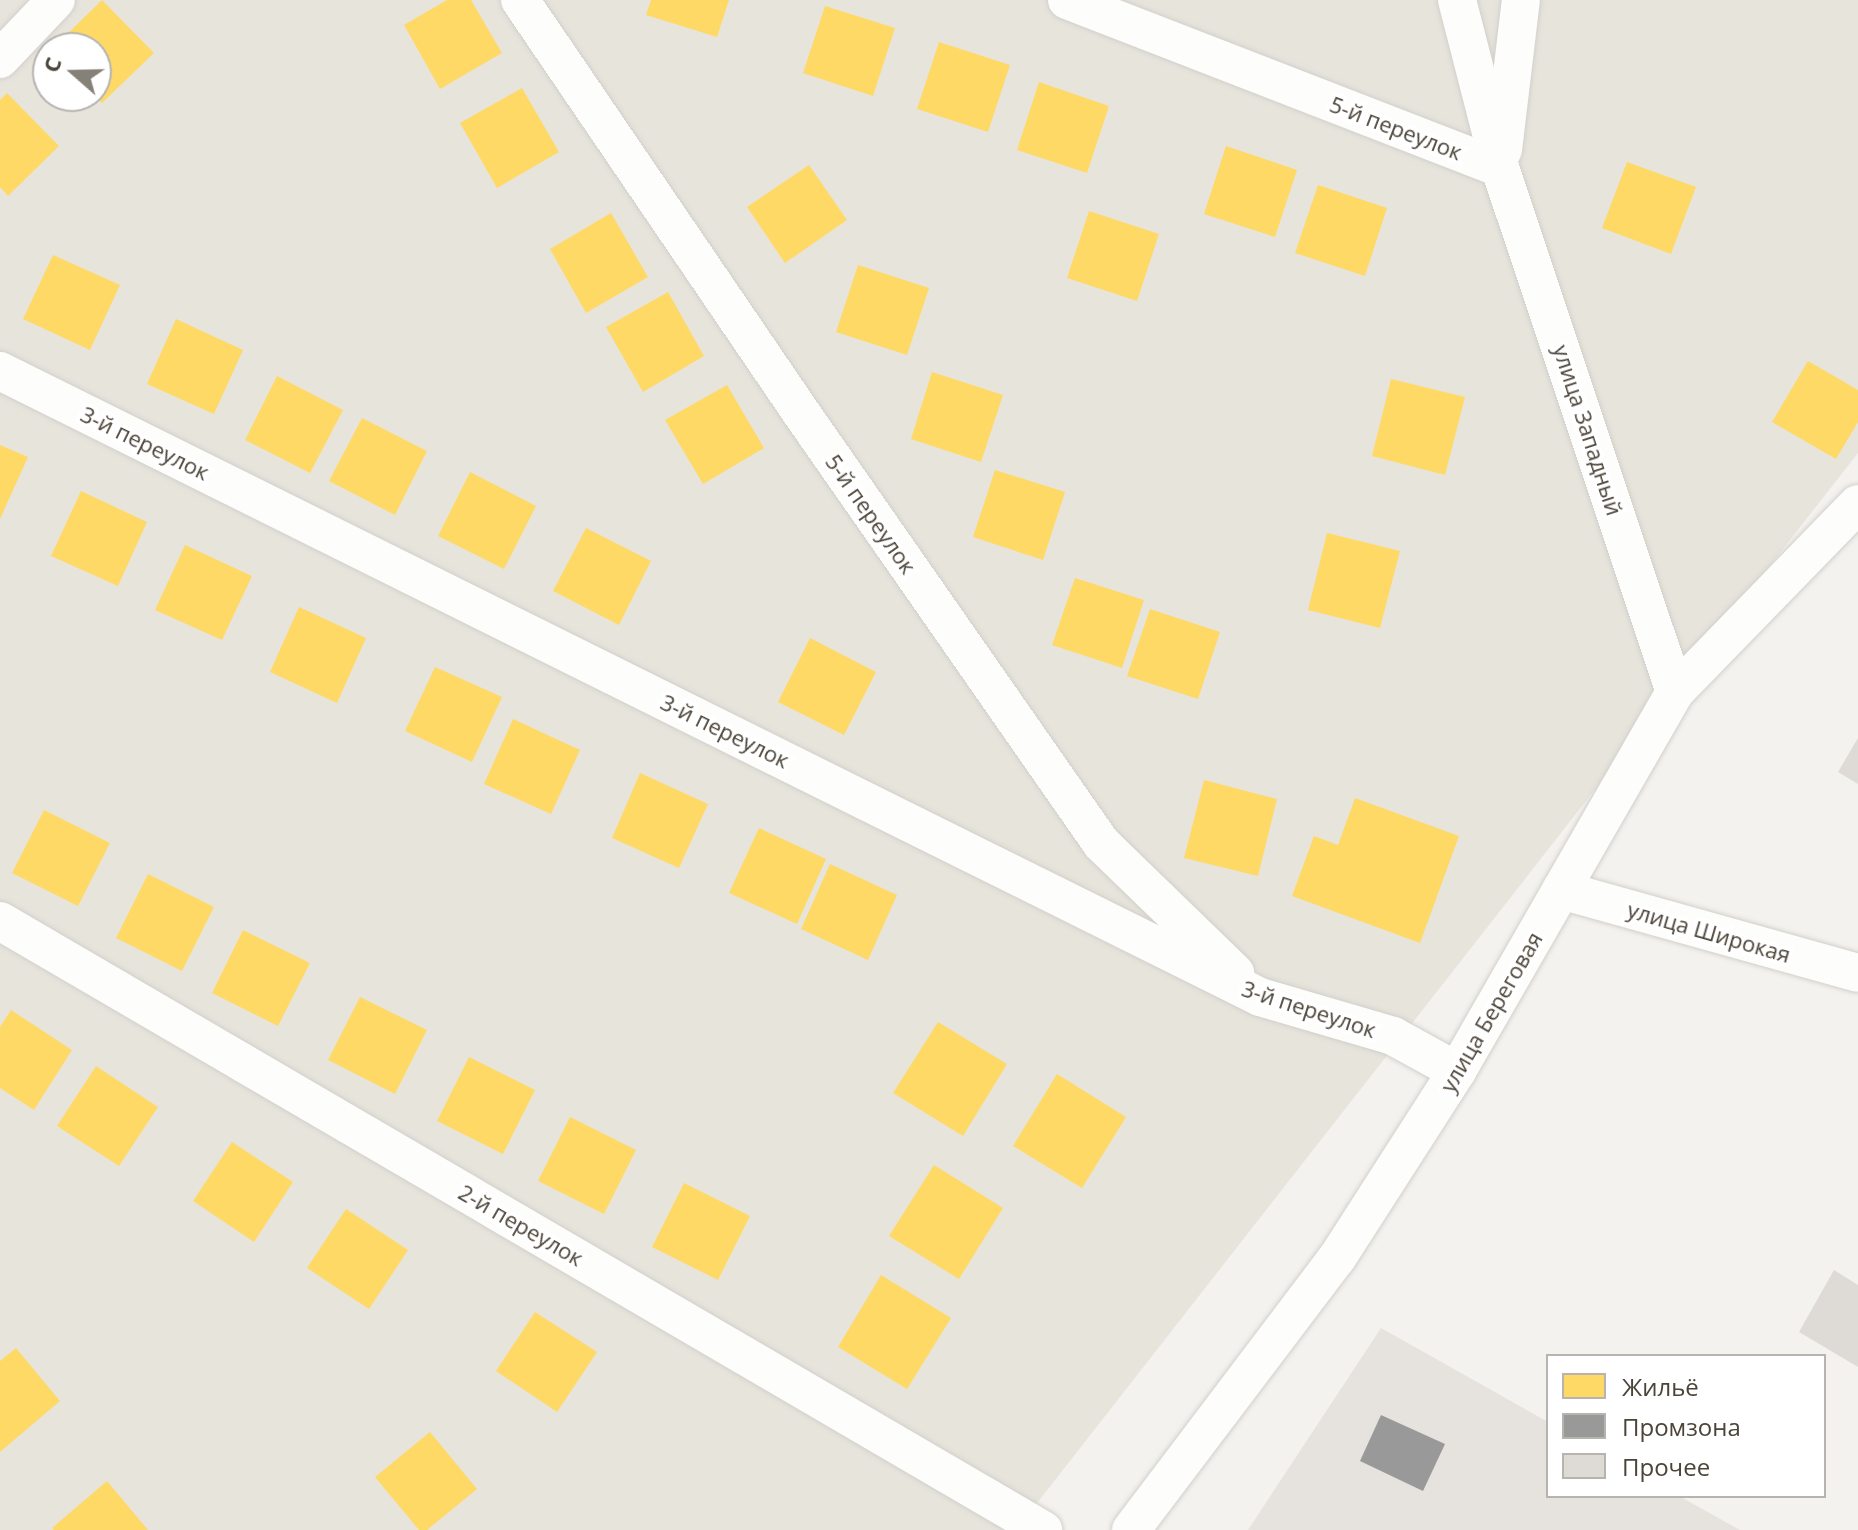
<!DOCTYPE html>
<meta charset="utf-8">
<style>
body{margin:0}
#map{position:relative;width:1858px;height:1530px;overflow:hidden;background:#f4f2ee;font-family:"Open Sans",sans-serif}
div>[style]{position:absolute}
.residential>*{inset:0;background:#e7e4dc}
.industrial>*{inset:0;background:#e6e2de}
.homes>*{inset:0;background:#ffd966}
.industry>*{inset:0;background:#999}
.building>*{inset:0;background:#dedbd6}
.roads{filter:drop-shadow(0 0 2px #d2d0cb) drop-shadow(0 0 2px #d2d0cb)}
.minor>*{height:38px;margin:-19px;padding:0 19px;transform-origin:19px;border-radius:19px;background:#fdfdfc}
span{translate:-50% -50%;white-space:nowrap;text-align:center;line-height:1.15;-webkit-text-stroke:8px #fff;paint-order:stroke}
.street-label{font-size:22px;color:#4b4439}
.legend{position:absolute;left:1546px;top:1354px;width:280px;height:144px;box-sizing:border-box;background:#fff;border:2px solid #b7b4b0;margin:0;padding:10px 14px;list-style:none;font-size:24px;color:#4b4439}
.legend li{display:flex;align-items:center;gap:16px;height:40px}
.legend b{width:40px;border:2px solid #b7b4b0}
.north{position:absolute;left:32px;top:32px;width:80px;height:80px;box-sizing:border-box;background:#fff;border:2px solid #b7b4b0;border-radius:50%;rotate:290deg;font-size:22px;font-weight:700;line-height:32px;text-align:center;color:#4b4439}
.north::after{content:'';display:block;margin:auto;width:28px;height:36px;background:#868178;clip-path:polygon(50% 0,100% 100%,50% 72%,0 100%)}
</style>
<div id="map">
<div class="residential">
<i style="clip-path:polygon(evenodd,0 0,1858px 0,1858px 453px,1016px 1530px,0 1530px,0 0,48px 48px,96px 48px,96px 96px,48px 96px,48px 48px)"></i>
</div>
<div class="industrial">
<i style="clip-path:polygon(1381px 1328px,1548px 1422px,1548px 1496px,1679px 1496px,1740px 1530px,1248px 1530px)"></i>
</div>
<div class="homes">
<i style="clip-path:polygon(102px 0,154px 53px,102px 103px,96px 96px,96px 48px,53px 48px)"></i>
<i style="clip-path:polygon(447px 0,471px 0,502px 53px,440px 89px,404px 25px)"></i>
<i style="clip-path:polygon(651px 0,729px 0,717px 37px,646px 15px)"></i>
<i style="clip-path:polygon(825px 6px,895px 28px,873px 96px,803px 73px)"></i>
<i style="clip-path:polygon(939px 42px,1010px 65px,988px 132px,917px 109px)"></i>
<i style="clip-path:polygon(1039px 82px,1109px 106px,1087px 173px,1017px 150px)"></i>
<i style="clip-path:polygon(522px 88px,559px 152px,497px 188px,460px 123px)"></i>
<i style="clip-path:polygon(7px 93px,59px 146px,8px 196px,0 187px,0 100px)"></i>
<i style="clip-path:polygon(1226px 146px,1297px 170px,1275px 237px,1204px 214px)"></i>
<i style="clip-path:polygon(1627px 162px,1696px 187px,1671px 254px,1602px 228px)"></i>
<i style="clip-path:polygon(809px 165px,847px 220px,785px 263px,747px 207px)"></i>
<i style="clip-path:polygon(1318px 185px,1387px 208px,1365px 276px,1295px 253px)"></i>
<i style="clip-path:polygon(1089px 211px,1159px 234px,1137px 301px,1067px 278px)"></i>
<i style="clip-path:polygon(611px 213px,648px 277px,586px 313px,550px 249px)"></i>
<i style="clip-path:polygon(53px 255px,120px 285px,90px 350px,23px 319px)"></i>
<i style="clip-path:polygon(858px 265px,929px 288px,907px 355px,836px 332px)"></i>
<i style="clip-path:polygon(668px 292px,704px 356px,643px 392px,606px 327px)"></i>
<i style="clip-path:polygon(176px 319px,243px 350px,214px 414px,147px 384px)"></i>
<i style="clip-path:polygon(1808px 361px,1858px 390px,1858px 422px,1836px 459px,1772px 422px)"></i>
<i style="clip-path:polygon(932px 372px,1003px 395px,981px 462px,911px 439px)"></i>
<i style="clip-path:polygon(277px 376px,343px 410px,310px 473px,245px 440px)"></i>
<i style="clip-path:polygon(1391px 379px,1465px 397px,1445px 475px,1372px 456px)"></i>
<i style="clip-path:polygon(727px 385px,764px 448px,703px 484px,665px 420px)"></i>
<i style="clip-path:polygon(362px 418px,427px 451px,395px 515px,329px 481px)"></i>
<i style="clip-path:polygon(0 445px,28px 457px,0 519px)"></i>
<i style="clip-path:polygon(995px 470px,1065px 492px,1043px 560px,973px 537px)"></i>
<i style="clip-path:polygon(470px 472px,536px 506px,504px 569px,438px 536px)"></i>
<i style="clip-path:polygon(81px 491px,147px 522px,118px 586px,51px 556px)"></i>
<i style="clip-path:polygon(586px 528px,651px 561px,619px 625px,553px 591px)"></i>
<i style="clip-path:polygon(1327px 533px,1400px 551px,1380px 628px,1308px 610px)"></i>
<i style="clip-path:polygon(185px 545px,252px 576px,222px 640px,155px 610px)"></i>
<i style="clip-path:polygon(1075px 578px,1144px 600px,1122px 668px,1052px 645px)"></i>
<i style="clip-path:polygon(299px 607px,366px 638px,337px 703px,270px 672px)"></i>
<i style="clip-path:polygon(1150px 609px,1220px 632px,1198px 699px,1127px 676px)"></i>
<i style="clip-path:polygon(810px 638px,876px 672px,844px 735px,778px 702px)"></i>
<i style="clip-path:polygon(435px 667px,502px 697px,472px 762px,405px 731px)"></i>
<i style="clip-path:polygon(513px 719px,580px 750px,551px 814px,484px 784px)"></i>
<i style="clip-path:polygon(640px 773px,708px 804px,679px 868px,612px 838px)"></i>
<i style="clip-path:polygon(1204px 780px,1277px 799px,1258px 876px,1184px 858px)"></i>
<i style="clip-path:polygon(1355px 798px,1459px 836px,1420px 943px,1292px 896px,1314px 836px,1338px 845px)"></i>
<i style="clip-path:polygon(44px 810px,110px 843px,78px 906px,12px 873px)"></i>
<i style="clip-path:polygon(759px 828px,826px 859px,797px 924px,729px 893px)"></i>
<i style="clip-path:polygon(830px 864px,897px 895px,868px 960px,801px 929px)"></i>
<i style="clip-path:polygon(148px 874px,214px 907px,182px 971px,116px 938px)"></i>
<i style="clip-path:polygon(243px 930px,310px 963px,278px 1026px,212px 993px)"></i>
<i style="clip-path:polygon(360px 997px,427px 1030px,395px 1094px,328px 1060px)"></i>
<i style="clip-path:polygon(11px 1010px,72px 1050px,34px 1110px,0 1088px,0 1027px)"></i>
<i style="clip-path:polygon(938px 1022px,1007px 1064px,963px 1136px,893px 1093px)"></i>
<i style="clip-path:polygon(469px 1057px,535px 1090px,503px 1154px,437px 1121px)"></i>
<i style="clip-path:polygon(96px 1066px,158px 1107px,119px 1166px,57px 1126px)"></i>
<i style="clip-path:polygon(1057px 1074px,1126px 1117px,1082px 1188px,1013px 1146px)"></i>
<i style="clip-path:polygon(570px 1117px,636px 1150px,604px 1214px,538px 1181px)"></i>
<i style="clip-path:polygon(232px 1142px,293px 1182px,254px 1242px,193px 1201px)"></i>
<i style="clip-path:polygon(934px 1165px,1003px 1208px,959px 1279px,889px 1236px)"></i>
<i style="clip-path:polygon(684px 1183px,750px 1216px,718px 1280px,652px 1247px)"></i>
<i style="clip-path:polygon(346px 1209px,408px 1250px,369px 1309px,307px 1268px)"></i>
<i style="clip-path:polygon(881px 1275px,951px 1318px,907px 1389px,838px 1347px)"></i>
<i style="clip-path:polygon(535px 1312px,597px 1352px,557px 1412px,496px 1371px)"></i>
<i style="clip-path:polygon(16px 1348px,60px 1401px,0 1452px,0 1361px)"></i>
<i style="clip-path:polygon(430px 1432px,477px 1489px,427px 1530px,419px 1530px,375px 1477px)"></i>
<i style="clip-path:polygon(107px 1481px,148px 1530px,54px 1530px,52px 1528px)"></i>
</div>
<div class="industry">
<i style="clip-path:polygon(1381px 1415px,1445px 1444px,1423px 1491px,1360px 1461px)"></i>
</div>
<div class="building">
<i style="clip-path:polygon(1858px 738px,1858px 784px,1838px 772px)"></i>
<i style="clip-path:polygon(1834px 1270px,1858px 1285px,1858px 1367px,1799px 1332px)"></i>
</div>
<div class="roads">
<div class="minor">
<i style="left:520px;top:0;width:501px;rotate:55.74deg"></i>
<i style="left:802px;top:414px;width:523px;rotate:55.12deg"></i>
<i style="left:1101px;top:843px;width:187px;rotate:44.1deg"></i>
<i style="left:1067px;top:0;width:464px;rotate:21.2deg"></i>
<i style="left:1457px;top:0;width:173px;rotate:75.6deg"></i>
<i style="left:1500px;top:168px;width:552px;rotate:71.53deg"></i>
<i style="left:0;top:59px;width:81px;rotate:-46.5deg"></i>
<i style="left:1503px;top:150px;width:151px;rotate:-83.2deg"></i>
<i style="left:0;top:371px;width:1407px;rotate:26.42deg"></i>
<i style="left:1260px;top:997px;width:139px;rotate:16.3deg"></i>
<i style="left:1393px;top:1036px;width:73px;rotate:28.7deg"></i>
<i style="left:1561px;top:890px;width:308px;rotate:15.6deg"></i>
<i style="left:0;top:921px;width:1208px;rotate:30.28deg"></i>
<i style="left:1131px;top:1530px;width:341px;rotate:-52.9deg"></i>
<i style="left:1337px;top:1258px;width:222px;rotate:-57.3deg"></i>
<i style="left:1457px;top:1071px;width:437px;rotate:-60.1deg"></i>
<i style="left:1675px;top:692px;width:262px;rotate:-45.8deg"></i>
</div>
</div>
<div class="street-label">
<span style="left:1396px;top:128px;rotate:21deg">5-й переулок</span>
<span style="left:1588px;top:430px;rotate:72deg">улица Западный</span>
<span style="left:145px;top:443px;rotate:26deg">3-й переулок</span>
<span style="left:871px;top:514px;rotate:55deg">5-й переулок</span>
<span style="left:725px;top:731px;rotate:26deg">3-й переулок</span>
<span style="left:1709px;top:932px;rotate:16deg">улица Широкая</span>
<span style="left:1309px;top:1009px;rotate:18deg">3-й переулок</span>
<span style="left:1491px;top:1012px;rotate:-60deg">улица Береговая</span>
<span style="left:521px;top:1225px;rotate:30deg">2-й переулок</span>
</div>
<ul class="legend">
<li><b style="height:22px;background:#ffd966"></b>Жильё</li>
<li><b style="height:22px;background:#999"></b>Промзона</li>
<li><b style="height:22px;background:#dedbd6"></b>Прочее</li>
</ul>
<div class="north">С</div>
</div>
